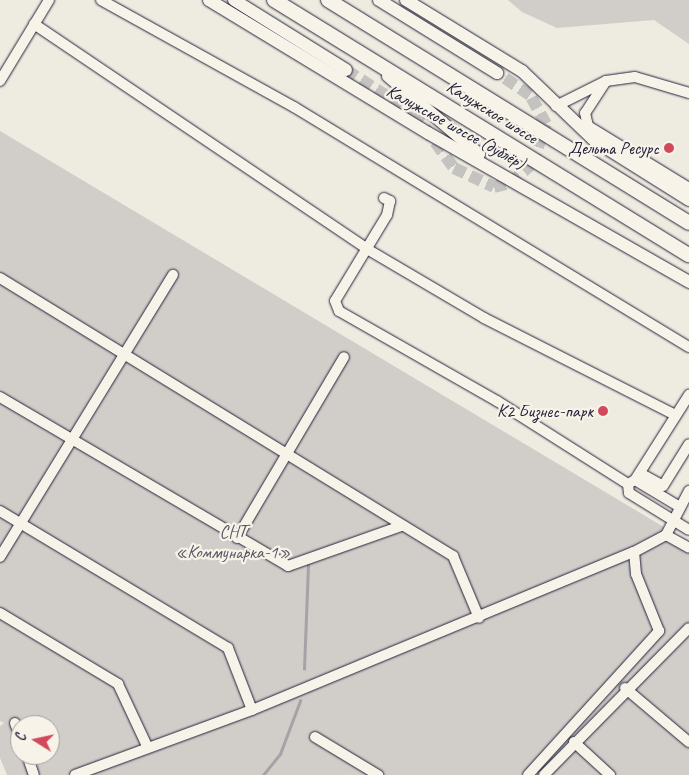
<!DOCTYPE html>
<meta charset="utf-8">
<style>
body{margin:0}
#map{position:relative;width:689px;height:775px;overflow:hidden;background:#eeebe1;font-family:Caveat,sans-serif}
div>[style]{position:absolute}
.green>*{inset:0;background:#d1cdc9}
.stream>*{height:2.5px;margin:-1.25px;padding:0 1.25px;transform-origin:1.25px;border-radius:1.25px;background:#a6a3a6}
.major-tunnel>*{height:12px;margin-top:-6px;transform-origin:0;background:repeating-linear-gradient(90deg,#c5c3c0 0 12px,transparent 0 18px)}
.roads{filter:drop-shadow(0 0 1px #22223b) drop-shadow(0 0 1px #22223b)}
.minor>*{height:10px;margin:-5px;padding:0 5px;transform-origin:5px;border-radius:5px;background:#f7f3e8}
.major>*{height:12px;margin:-6px;padding:0 6px;transform-origin:6px;border-radius:6px;background:#f7f3e8}
.highway>*{height:14px;margin:-7px;padding:0 7px;transform-origin:7px;border-radius:7px;background:#f7f3e8}
.dots>*{width:14px;height:14px;translate:-50% -50%;box-sizing:border-box;border:2px solid #f7f3e8;border-radius:50%}
span{translate:-50% -50%;white-space:nowrap;text-align:center;line-height:1.15;-webkit-text-stroke:4.5px #f7f3e8;paint-order:stroke}
.street-label{font-size:18px;color:#22223b}
.poi-label{font-size:18px;color:#22223b}
.right{translate:-100% -50%;text-align:right}
.park-label{font-size:18px;color:#575566}
.north{position:absolute;left:10px;top:715px;width:50px;height:50px;box-sizing:border-box;background:#f7f3e8;border:1px solid #a29fa3;border-radius:50%;rotate:280deg;font-size:14px;font-weight:700;line-height:20px;text-align:center;color:#22223b}
.north::after{content:'';display:block;margin:auto;width:18px;height:22px;background:#d1495b;clip-path:polygon(50% 0,100% 100%,50% 72%,0 100%)}
</style>
<div id="map">
<div class="green">
<i style="clip-path:polygon(508px 0,689px 0,689px 44px,654px 20px,557px 28px,522px 12px)"></i>
<i style="clip-path:polygon(evenodd,0 131px,689px 542px,689px 775px,7px 775px,0 758px,0 726px,4px 723px,0 721px,0 131px,20px 725px,50px 725px,50px 755px,20px 755px,20px 725px)"></i>
</div>
<div class="stream">
<i style="left:304px;top:669px;width:106px;rotate:-87.8deg"></i>
<i style="left:263px;top:775px;width:27px;rotate:-51deg"></i>
<i style="left:280px;top:754px;width:57px;rotate:-69.3deg"></i>
</div>
<div class="major-tunnel">
<i style="left:346px;top:70px;width:80px;rotate:32.3deg"></i>
<i style="left:414px;top:113px;width:68px;rotate:54deg"></i>
<i style="left:454px;top:168px;width:44px;rotate:25.4deg"></i>
<i style="left:494px;top:187px;width:16px;rotate:-14deg"></i>
<i style="left:510px;top:183px;width:29px;rotate:-41deg"></i>
<i style="left:532px;top:164px;width:42px;rotate:-70.7deg"></i>
<i style="left:546px;top:124px;width:33px;rotate:-119deg"></i>
<i style="left:530px;top:95px;width:40px;rotate:-146deg"></i>
</div>
<div class="roads">
<div class="minor">
<i style="left:101px;top:0;width:221px;rotate:29deg"></i>
<i style="left:294px;top:107px;width:462px;rotate:31.3deg"></i>
<i style="left:34px;top:24px;width:402px;rotate:34deg"></i>
<i style="left:367px;top:249px;width:136px;rotate:30.5deg"></i>
<i style="left:484px;top:318px;width:214px;rotate:26.9deg"></i>
<i style="left:0;top:81px;width:95px;rotate:-58.8deg"></i>
<i style="left:606px;top:81px;width:38px;rotate:123deg"></i>
<i style="left:585px;top:113px;width:13px;rotate:77deg"></i>
<i style="left:588px;top:126px;width:119px;rotate:31.5deg"></i>
<i style="left:556px;top:106px;width:56px;rotate:-26.6deg"></i>
<i style="left:606px;top:81px;width:29px;rotate:-8deg"></i>
<i style="left:635px;top:77px;width:56px;rotate:16.5deg"></i>
<i style="left:384px;top:198px;width:7px;rotate:27deg"></i>
<i style="left:390px;top:201px;width:14px;rotate:102deg"></i>
<i style="left:387px;top:215px;width:100px;rotate:121.2deg"></i>
<i style="left:335px;top:301px;width:11px;rotate:68deg"></i>
<i style="left:339px;top:311px;width:182px;rotate:29.7deg"></i>
<i style="left:497px;top:401px;width:155px;rotate:32.4deg"></i>
<i style="left:628px;top:484px;width:8px;rotate:-30deg"></i>
<i style="left:635px;top:480px;width:101px;rotate:-57.6deg"></i>
<i style="left:0;top:278px;width:532px;rotate:31.54deg"></i>
<i style="left:453px;top:556px;width:67px;rotate:67.2deg"></i>
<i style="left:0;top:397px;width:334px;rotate:30.4deg"></i>
<i style="left:288px;top:566px;width:120px;rotate:-19.5deg"></i>
<i style="left:640px;top:473px;width:26px;rotate:29deg"></i>
<i style="left:663px;top:486px;width:49px;rotate:-58.2deg"></i>
<i style="left:635px;top:480px;width:52px;rotate:31deg"></i>
<i style="left:628px;top:484px;width:9px;rotate:84deg"></i>
<i style="left:629px;top:493px;width:70px;rotate:31.7deg"></i>
<i style="left:0;top:511px;width:266px;rotate:31deg"></i>
<i style="left:228px;top:648px;width:66px;rotate:68.8deg"></i>
<i style="left:666px;top:535px;width:26px;rotate:29deg"></i>
<i style="left:237px;top:538px;width:210px;rotate:-59.4deg"></i>
<i style="left:0;top:557px;width:331px;rotate:-58.5deg"></i>
<i style="left:0;top:613px;width:138px;rotate:31deg"></i>
<i style="left:118px;top:684px;width:68px;rotate:64.9deg"></i>
<i style="left:625px;top:688px;width:84px;rotate:40.2deg"></i>
<i style="left:15px;top:723px;width:15px;rotate:70deg"></i>
<i style="left:315px;top:737px;width:74px;rotate:31.1deg"></i>
<i style="left:574px;top:742px;width:49px;rotate:42.5deg"></i>
<i style="left:27px;top:755px;width:21px;rotate:71deg"></i>
<i style="left:75px;top:775px;width:189px;rotate:-20.2deg"></i>
<i style="left:252px;top:710px;width:413px;rotate:-22.5deg"></i>
<i style="left:634px;top:552px;width:36px;rotate:-28deg"></i>
<i style="left:666px;top:535px;width:50px;rotate:-62.4deg"></i>
<i style="left:528px;top:775px;width:195px;rotate:-47.7deg"></i>
<i style="left:659px;top:631px;width:61px;rotate:-112deg"></i>
<i style="left:636px;top:574px;width:22px;rotate:-95deg"></i>
<i style="left:544px;top:775px;width:206px;rotate:-45.4deg"></i>
</div>
<div class="major">
<i style="left:209px;top:0;width:256px;rotate:31.3deg"></i>
<i style="left:428px;top:133px;width:301px;rotate:29.7deg"></i>
<i style="left:234px;top:0;width:132px;rotate:32deg"></i>
<i style="left:379px;top:0;width:139px;rotate:31.7deg"></i>
<i style="left:406px;top:0;width:136px;rotate:31.5deg"></i>
<i style="left:522px;top:71px;width:101px;rotate:43.8deg"></i>
<i style="left:595px;top:141px;width:111px;rotate:32.1deg"></i>
<i style="left:388px;top:76px;width:120px;rotate:40.6deg"></i>
</div>
<div class="highway">
<i style="left:274px;top:0;width:487px;rotate:31.6deg"></i>
<i style="left:328px;top:0;width:424px;rotate:31.7deg"></i>
</div>
</div>
<div class="dots">
<i style="left:669px;top:148px;background:#d1495b"></i>
<i style="left:603px;top:411px;background:#d1495b"></i>
</div>
<div class="street-label">
<span style="left:492px;top:112px;rotate:32deg">Калужское шоссе</span>
<span style="left:456px;top:127px;rotate:29deg">Калужское шоссе (дублёр)</span>
</div>
<div class="poi-label">
<span class="right" style="left:659px;top:148px">Дельта Ресурс</span>
<span class="right" style="left:593px;top:411px">К2 Бизнес-парк</span>
</div>
<div class="park-label">
<span style="left:233px;top:542px">СНТ<br>«Коммунарка-1»</span>
</div>
<div class="north">С</div>
</div>
